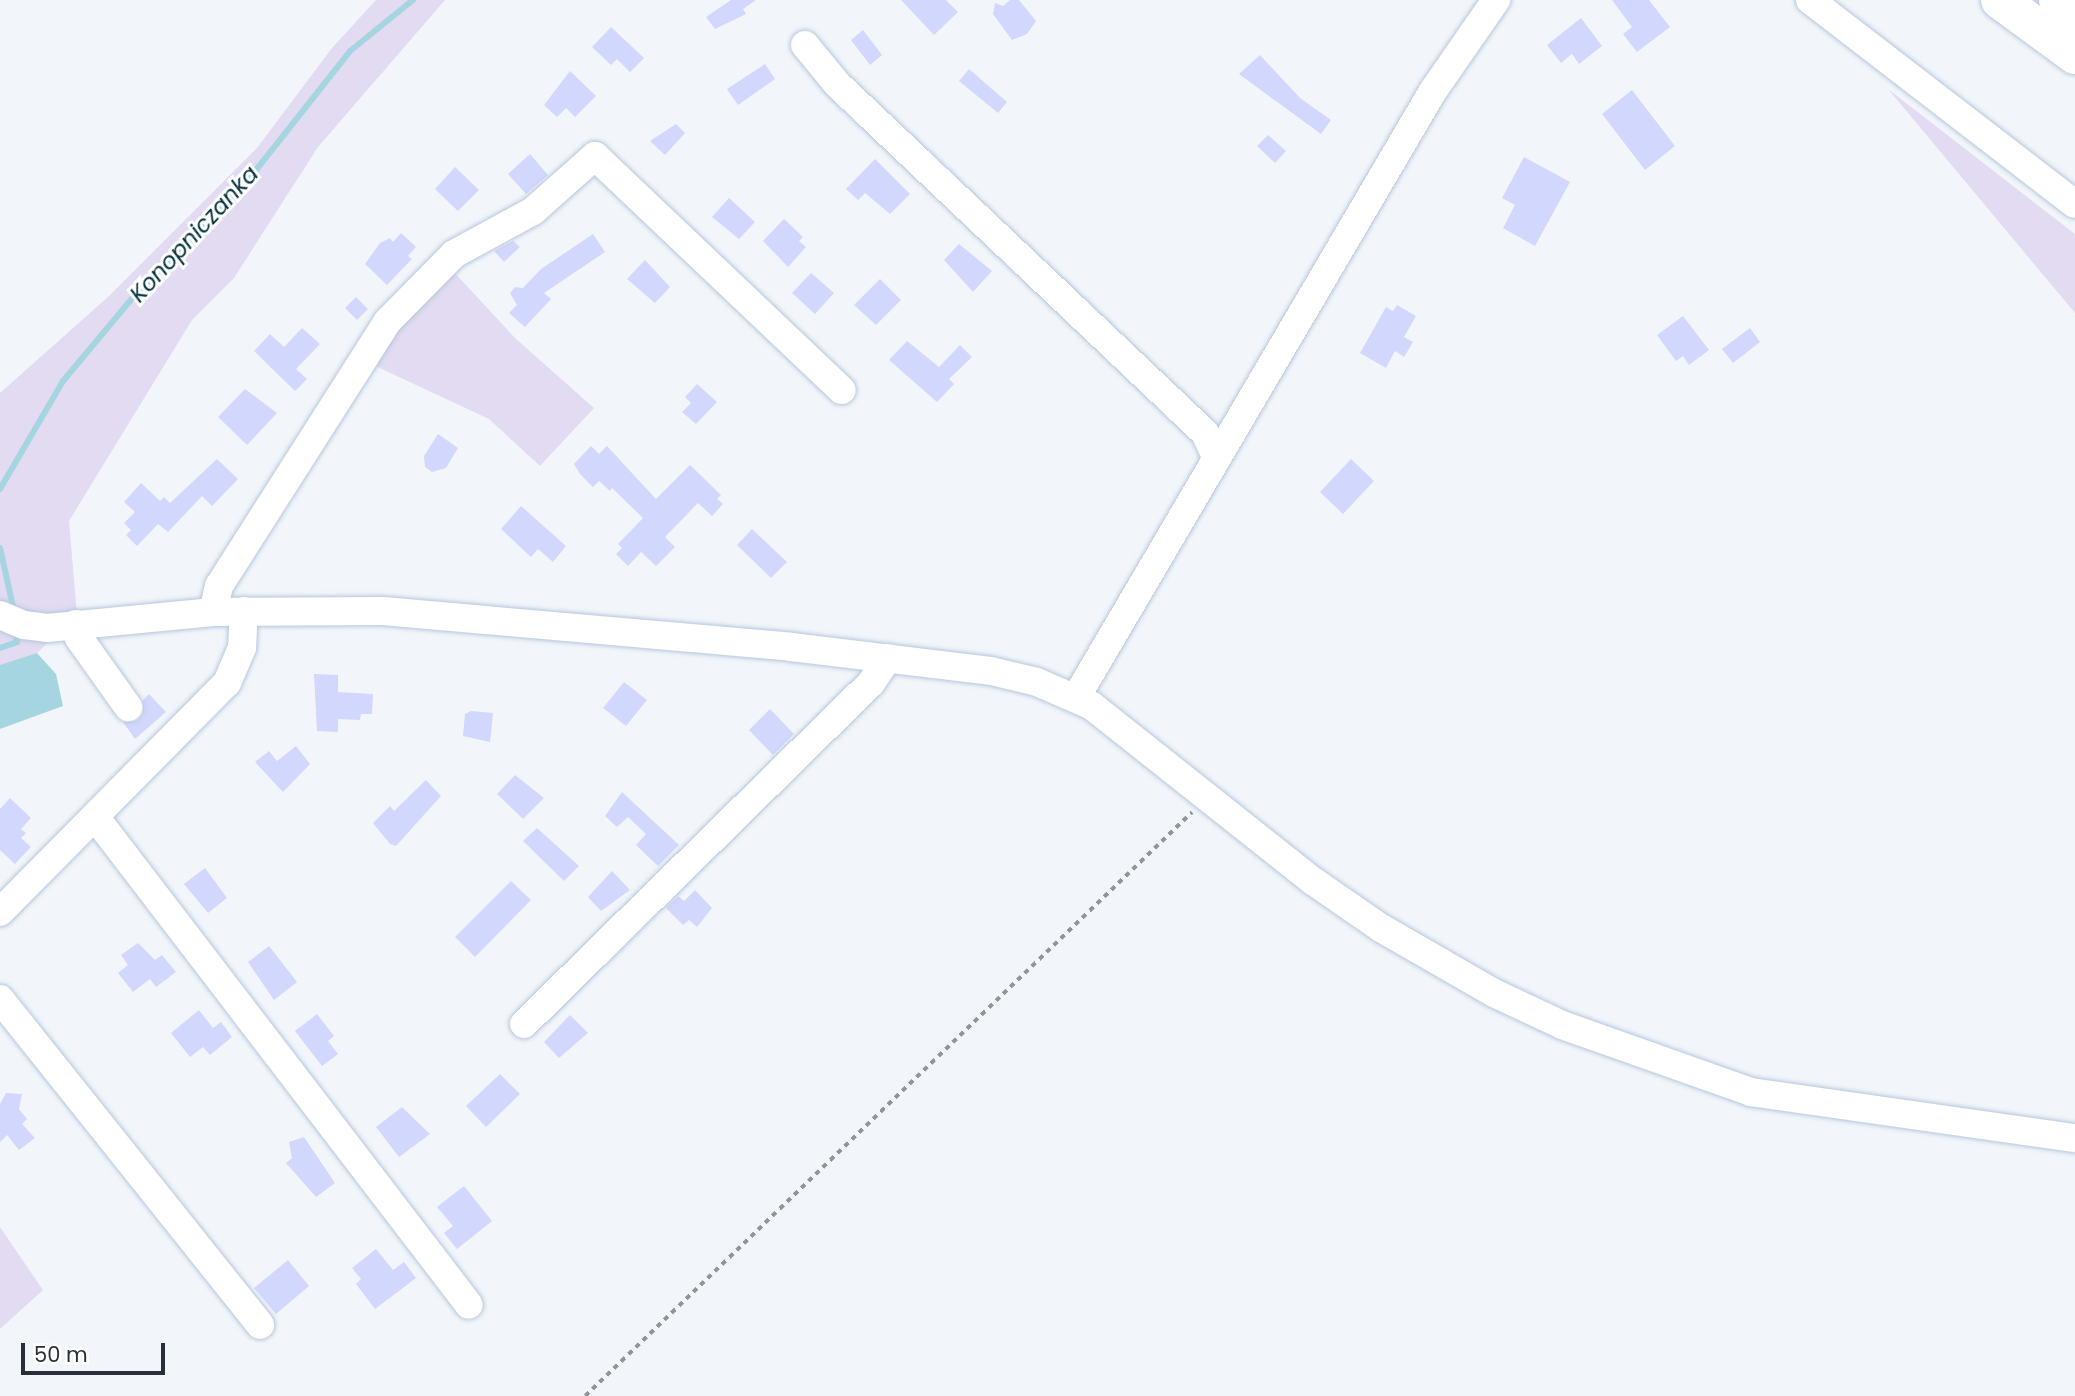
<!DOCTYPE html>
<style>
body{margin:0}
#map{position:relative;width:2075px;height:1396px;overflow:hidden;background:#f2f6fa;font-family:Poppins,sans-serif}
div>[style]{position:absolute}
.green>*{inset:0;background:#e2dbf2}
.water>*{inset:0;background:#a6d5e2}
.stream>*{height:6px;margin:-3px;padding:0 3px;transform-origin:3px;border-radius:3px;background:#a6d5e2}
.building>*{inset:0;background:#d1d7fd}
.path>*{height:3.5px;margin-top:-1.75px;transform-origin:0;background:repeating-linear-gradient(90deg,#90959b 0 5px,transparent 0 10px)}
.roads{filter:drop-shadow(0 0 2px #b7c7de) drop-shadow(0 0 2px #b7c7de)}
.minor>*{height:28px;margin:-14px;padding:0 14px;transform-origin:14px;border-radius:14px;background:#fff}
.highway>*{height:38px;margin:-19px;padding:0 19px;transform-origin:19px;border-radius:19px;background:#fff}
span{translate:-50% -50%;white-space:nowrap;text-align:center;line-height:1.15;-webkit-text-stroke:6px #fff;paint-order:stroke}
.water-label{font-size:23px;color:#02303a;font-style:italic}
.scale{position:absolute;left:21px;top:1343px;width:144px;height:32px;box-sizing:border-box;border:4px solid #292f38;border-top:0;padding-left:9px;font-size:21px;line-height:24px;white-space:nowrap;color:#292f38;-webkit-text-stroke:5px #fff;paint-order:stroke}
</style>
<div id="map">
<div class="green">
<i style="clip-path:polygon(376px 0,445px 0,318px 147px,234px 278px,192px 320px,69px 521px,77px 615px,37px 653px,0 667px,0 393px,109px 296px,257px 148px,332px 48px)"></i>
<i style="clip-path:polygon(1888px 89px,2075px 234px,2075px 313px)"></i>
<i style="clip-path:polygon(453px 271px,515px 338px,594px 408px,540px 466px,489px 419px,369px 363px,396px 321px)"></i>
<i style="clip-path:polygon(0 1227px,43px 1290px,0 1329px)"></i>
</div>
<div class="water">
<i style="clip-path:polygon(37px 653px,56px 674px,63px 706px,0 729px,0 665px)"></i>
</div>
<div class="stream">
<i style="left:0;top:489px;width:125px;rotate:-59.7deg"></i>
<i style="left:63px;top:381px;width:112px;rotate:-50.1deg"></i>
<i style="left:135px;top:295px;width:163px;rotate:-45.5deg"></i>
<i style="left:249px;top:179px;width:163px;rotate:-51.7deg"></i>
<i style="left:350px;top:51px;width:81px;rotate:-39deg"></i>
<i style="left:0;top:548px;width:65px;rotate:77.5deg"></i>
<i style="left:0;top:648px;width:18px;rotate:-19deg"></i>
<i style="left:17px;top:642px;width:10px;rotate:-96deg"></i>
</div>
<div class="building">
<i style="clip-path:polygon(731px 0,756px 0,743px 9px,746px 14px,715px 29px,706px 17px)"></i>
<i style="clip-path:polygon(901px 0,946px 0,958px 12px,934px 35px)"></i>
<i style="clip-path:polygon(1010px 0,1019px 0,1036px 21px,1027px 34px,1012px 40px,993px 14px,995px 3px,1003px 6px)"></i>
<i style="clip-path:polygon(1612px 0,1649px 0,1670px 27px,1637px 52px,1623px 34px,1632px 27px)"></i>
<i style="clip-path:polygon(1581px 18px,1602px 46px,1579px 64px,1572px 54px,1561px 63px,1547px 45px)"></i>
<i style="clip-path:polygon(611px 27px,644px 58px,630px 72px,617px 59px,611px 65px,592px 47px)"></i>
<i style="clip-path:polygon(863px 30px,882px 55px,870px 65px,851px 40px)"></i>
<i style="clip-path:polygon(1260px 55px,1300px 98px,1331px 120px,1321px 134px,1239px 74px)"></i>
<i style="clip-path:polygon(765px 64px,775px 79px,738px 105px,727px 89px)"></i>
<i style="clip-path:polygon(969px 69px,1007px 102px,998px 113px,959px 81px)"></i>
<i style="clip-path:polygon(570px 71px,596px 96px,575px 117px,566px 108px,557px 117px,544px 105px)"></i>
<i style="clip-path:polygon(1632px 90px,1675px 146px,1645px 170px,1602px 114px)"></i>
<i style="clip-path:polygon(676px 124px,685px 133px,665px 155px,650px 141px)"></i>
<i style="clip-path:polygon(1268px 135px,1286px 151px,1275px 163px,1257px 146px)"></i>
<i style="clip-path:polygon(530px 154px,548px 175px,526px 194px,508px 174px)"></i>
<i style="clip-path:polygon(1524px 157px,1570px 182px,1535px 246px,1503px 228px,1515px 205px,1502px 198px)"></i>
<i style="clip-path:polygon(875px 159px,910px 194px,890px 214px,865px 193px,858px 200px,846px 189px)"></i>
<i style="clip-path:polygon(455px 167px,479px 190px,458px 211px,435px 189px)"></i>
<i style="clip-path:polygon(729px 198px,755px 222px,739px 239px,712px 217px)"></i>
<i style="clip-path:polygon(784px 219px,803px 237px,799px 241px,806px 247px,788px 267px,763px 241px)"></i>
<i style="clip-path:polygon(401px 233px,416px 247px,408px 256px,412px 259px,387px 285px,365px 264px,380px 243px,390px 238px,393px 242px)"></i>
<i style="clip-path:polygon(593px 234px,605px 252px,544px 293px,551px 299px,525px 327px,509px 313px,517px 305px,510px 293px,515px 287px,523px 288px,541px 269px)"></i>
<i style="clip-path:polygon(513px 241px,520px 247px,504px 262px,494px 251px)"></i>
<i style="clip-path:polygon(959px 244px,992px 271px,973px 292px,944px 260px)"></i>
<i style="clip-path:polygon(645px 260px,670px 287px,655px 303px,627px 279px)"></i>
<i style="clip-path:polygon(811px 273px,834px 293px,815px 314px,792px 293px)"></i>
<i style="clip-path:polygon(880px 279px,901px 300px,876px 325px,854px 305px)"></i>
<i style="clip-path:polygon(356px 297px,368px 309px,357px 320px,345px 308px)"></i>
<i style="clip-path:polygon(1397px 305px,1416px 316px,1404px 337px,1413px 342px,1404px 357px,1395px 351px,1386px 368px,1360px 353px,1386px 307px,1393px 311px)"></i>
<i style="clip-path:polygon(1683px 316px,1709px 350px,1689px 365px,1683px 356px,1676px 361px,1657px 335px)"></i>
<i style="clip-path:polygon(302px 328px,320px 344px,296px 369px,307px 379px,295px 391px,254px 351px,270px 334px,284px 347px)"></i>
<i style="clip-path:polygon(1750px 328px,1760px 342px,1733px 363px,1722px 349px)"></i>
<i style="clip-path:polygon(907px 341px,939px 367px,960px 345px,972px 357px,949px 379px,954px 384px,937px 402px,889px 360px)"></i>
<i style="clip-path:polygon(697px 384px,717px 402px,696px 424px,682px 412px,691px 403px,685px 397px)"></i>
<i style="clip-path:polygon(245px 389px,277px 413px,247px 445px,218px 417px)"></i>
<i style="clip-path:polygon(438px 434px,458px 448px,446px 468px,432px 472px,425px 467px,424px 456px)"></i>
<i style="clip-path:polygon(591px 446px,599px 454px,607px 446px,656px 499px,690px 465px,721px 495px,717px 499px,723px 504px,712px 516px,698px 503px,665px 537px,675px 547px,656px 566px,641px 552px,628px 566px,616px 554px,622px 548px,618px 544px,643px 518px,612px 488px,610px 491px,599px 481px,593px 487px,580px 474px,574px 464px)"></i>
<i style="clip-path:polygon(217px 459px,238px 479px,212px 506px,202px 496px,168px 532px,158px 524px,137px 546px,126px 535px,131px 530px,124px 523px,135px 512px,124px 502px,141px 483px,160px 501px,164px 497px,170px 503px)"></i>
<i style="clip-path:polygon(1351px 459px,1374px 481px,1343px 514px,1320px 492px)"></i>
<i style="clip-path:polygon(521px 506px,566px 546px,553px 562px,538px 549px,531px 557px,501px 529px)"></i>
<i style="clip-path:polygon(752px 529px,787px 562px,771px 578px,737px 545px)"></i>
<i style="clip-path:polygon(314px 674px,338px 675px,338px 692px,373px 694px,372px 714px,361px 714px,360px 720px,338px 719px,338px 732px,317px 731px)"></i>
<i style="clip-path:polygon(624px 682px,647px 700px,626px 726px,603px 708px)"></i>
<i style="clip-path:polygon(149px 694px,166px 712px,135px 739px,123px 722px,138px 720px,143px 713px,143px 700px)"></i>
<i style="clip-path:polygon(770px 709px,794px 734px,773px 755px,749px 730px)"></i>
<i style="clip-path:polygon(471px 711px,493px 713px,490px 742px,463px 736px,465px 714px)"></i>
<i style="clip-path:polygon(296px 746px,310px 764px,283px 792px,255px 762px,269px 751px,277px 761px)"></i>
<i style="clip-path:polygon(515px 775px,544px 798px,523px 819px,497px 794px)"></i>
<i style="clip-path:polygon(426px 780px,441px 796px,396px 846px,390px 844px,373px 823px,390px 806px,394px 811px)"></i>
<i style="clip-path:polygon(622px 792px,679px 845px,658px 866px,636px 845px,646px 834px,628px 817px,617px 827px,605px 816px)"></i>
<i style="clip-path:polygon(10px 798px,31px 818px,21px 829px,26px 833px,21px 838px,31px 847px,15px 864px,0 850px,0 809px)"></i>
<i style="clip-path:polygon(537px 828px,579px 866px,564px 881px,523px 841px)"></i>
<i style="clip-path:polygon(205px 868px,227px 898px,208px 913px,184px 884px)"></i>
<i style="clip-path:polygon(612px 871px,630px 890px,601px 911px,588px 897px)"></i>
<i style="clip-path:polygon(511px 881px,531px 900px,475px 957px,455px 937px)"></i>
<i style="clip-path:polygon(695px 890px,712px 908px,697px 927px,689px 920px,683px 925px,666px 908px,678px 896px,684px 901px)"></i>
<i style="clip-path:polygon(138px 943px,155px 960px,162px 955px,176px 972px,156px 987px,150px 979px,133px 992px,118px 973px,128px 965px,121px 955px)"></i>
<i style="clip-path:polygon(269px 946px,297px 982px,274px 1000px,248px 962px)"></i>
<i style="clip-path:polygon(199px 1010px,213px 1028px,221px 1022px,232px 1037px,210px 1055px,203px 1047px,190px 1057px,171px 1033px)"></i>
<i style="clip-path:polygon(317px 1014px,334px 1036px,328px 1041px,338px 1054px,322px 1066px,295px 1031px)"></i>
<i style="clip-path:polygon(570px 1015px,588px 1033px,559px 1058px,544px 1042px)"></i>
<i style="clip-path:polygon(500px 1074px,520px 1094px,486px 1127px,466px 1106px)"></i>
<i style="clip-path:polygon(6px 1093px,22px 1094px,19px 1109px,27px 1119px,22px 1124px,35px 1138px,19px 1150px,7px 1135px,0 1142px,0 1104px)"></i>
<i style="clip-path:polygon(402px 1107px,430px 1134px,399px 1157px,376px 1127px)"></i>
<i style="clip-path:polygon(304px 1137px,335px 1183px,316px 1197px,286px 1163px,292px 1158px,289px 1142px)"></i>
<i style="clip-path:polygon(464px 1186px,492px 1221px,457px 1249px,444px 1233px,453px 1226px,437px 1207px)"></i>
<i style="clip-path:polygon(376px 1249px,393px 1270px,404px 1262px,416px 1278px,375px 1309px,356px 1284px,361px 1279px,352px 1268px)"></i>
<i style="clip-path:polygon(288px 1260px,309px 1286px,276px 1314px,254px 1288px)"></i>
</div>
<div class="path">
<i style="left:585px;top:1396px;width:842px;rotate:-43.89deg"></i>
</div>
<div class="roads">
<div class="minor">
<i style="left:1810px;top:0;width:334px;rotate:37.6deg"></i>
<i style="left:805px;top:45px;width:50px;rotate:50.6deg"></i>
<i style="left:837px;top:84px;width:507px;rotate:43.48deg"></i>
<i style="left:1205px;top:433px;width:26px;rotate:65deg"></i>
<i style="left:213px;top:612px;width:27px;rotate:-77deg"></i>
<i style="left:219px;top:586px;width:313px;rotate:-57.5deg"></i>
<i style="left:387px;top:322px;width:95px;rotate:-45.4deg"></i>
<i style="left:454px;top:254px;width:90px;rotate:-28.6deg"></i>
<i style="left:533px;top:211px;width:83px;rotate:-41.6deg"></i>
<i style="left:595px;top:156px;width:340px;rotate:43.5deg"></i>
<i style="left:0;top:615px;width:26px;rotate:23deg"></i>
<i style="left:24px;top:625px;width:23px;rotate:7deg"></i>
<i style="left:47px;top:628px;width:167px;rotate:-5.5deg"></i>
<i style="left:213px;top:612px;width:170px;rotate:-0.3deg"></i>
<i style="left:383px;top:611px;width:410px;rotate:5deg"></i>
<i style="left:791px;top:647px;width:201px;rotate:6.8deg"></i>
<i style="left:991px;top:671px;width:47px;rotate:13.4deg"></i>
<i style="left:1037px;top:682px;width:60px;rotate:23.6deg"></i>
<i style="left:1092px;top:706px;width:282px;rotate:38.4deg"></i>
<i style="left:1313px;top:881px;width:83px;rotate:34.7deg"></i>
<i style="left:1381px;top:928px;width:130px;rotate:29.9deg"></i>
<i style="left:1494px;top:993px;width:75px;rotate:25.2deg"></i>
<i style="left:1562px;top:1025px;width:201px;rotate:19.5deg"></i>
<i style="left:1751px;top:1092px;width:327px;rotate:8.1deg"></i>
<i style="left:76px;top:624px;width:14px;rotate:78deg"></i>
<i style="left:79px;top:638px;width:85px;rotate:54.6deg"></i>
<i style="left:1077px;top:696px;width:702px;rotate:-59.53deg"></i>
<i style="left:1433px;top:91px;width:111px;rotate:-55.3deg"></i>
<i style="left:96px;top:818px;width:613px;rotate:52.55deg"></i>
<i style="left:0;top:912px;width:322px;rotate:-45.3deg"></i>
<i style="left:227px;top:683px;width:38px;rotate:-67deg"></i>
<i style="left:242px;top:648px;width:37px;rotate:-87deg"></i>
<i style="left:0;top:999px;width:417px;rotate:51.4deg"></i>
<i style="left:524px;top:1024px;width:487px;rotate:-44.5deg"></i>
<i style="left:871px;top:683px;width:30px;rotate:-56deg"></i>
</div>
<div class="highway">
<i style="left:2000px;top:0;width:93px;rotate:36.3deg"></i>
<i style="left:2058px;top:0;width:21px;rotate:37deg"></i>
</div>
</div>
<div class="water-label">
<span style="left:194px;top:234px;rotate:-47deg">Konopniczanka</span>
</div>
<div class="scale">50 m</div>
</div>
